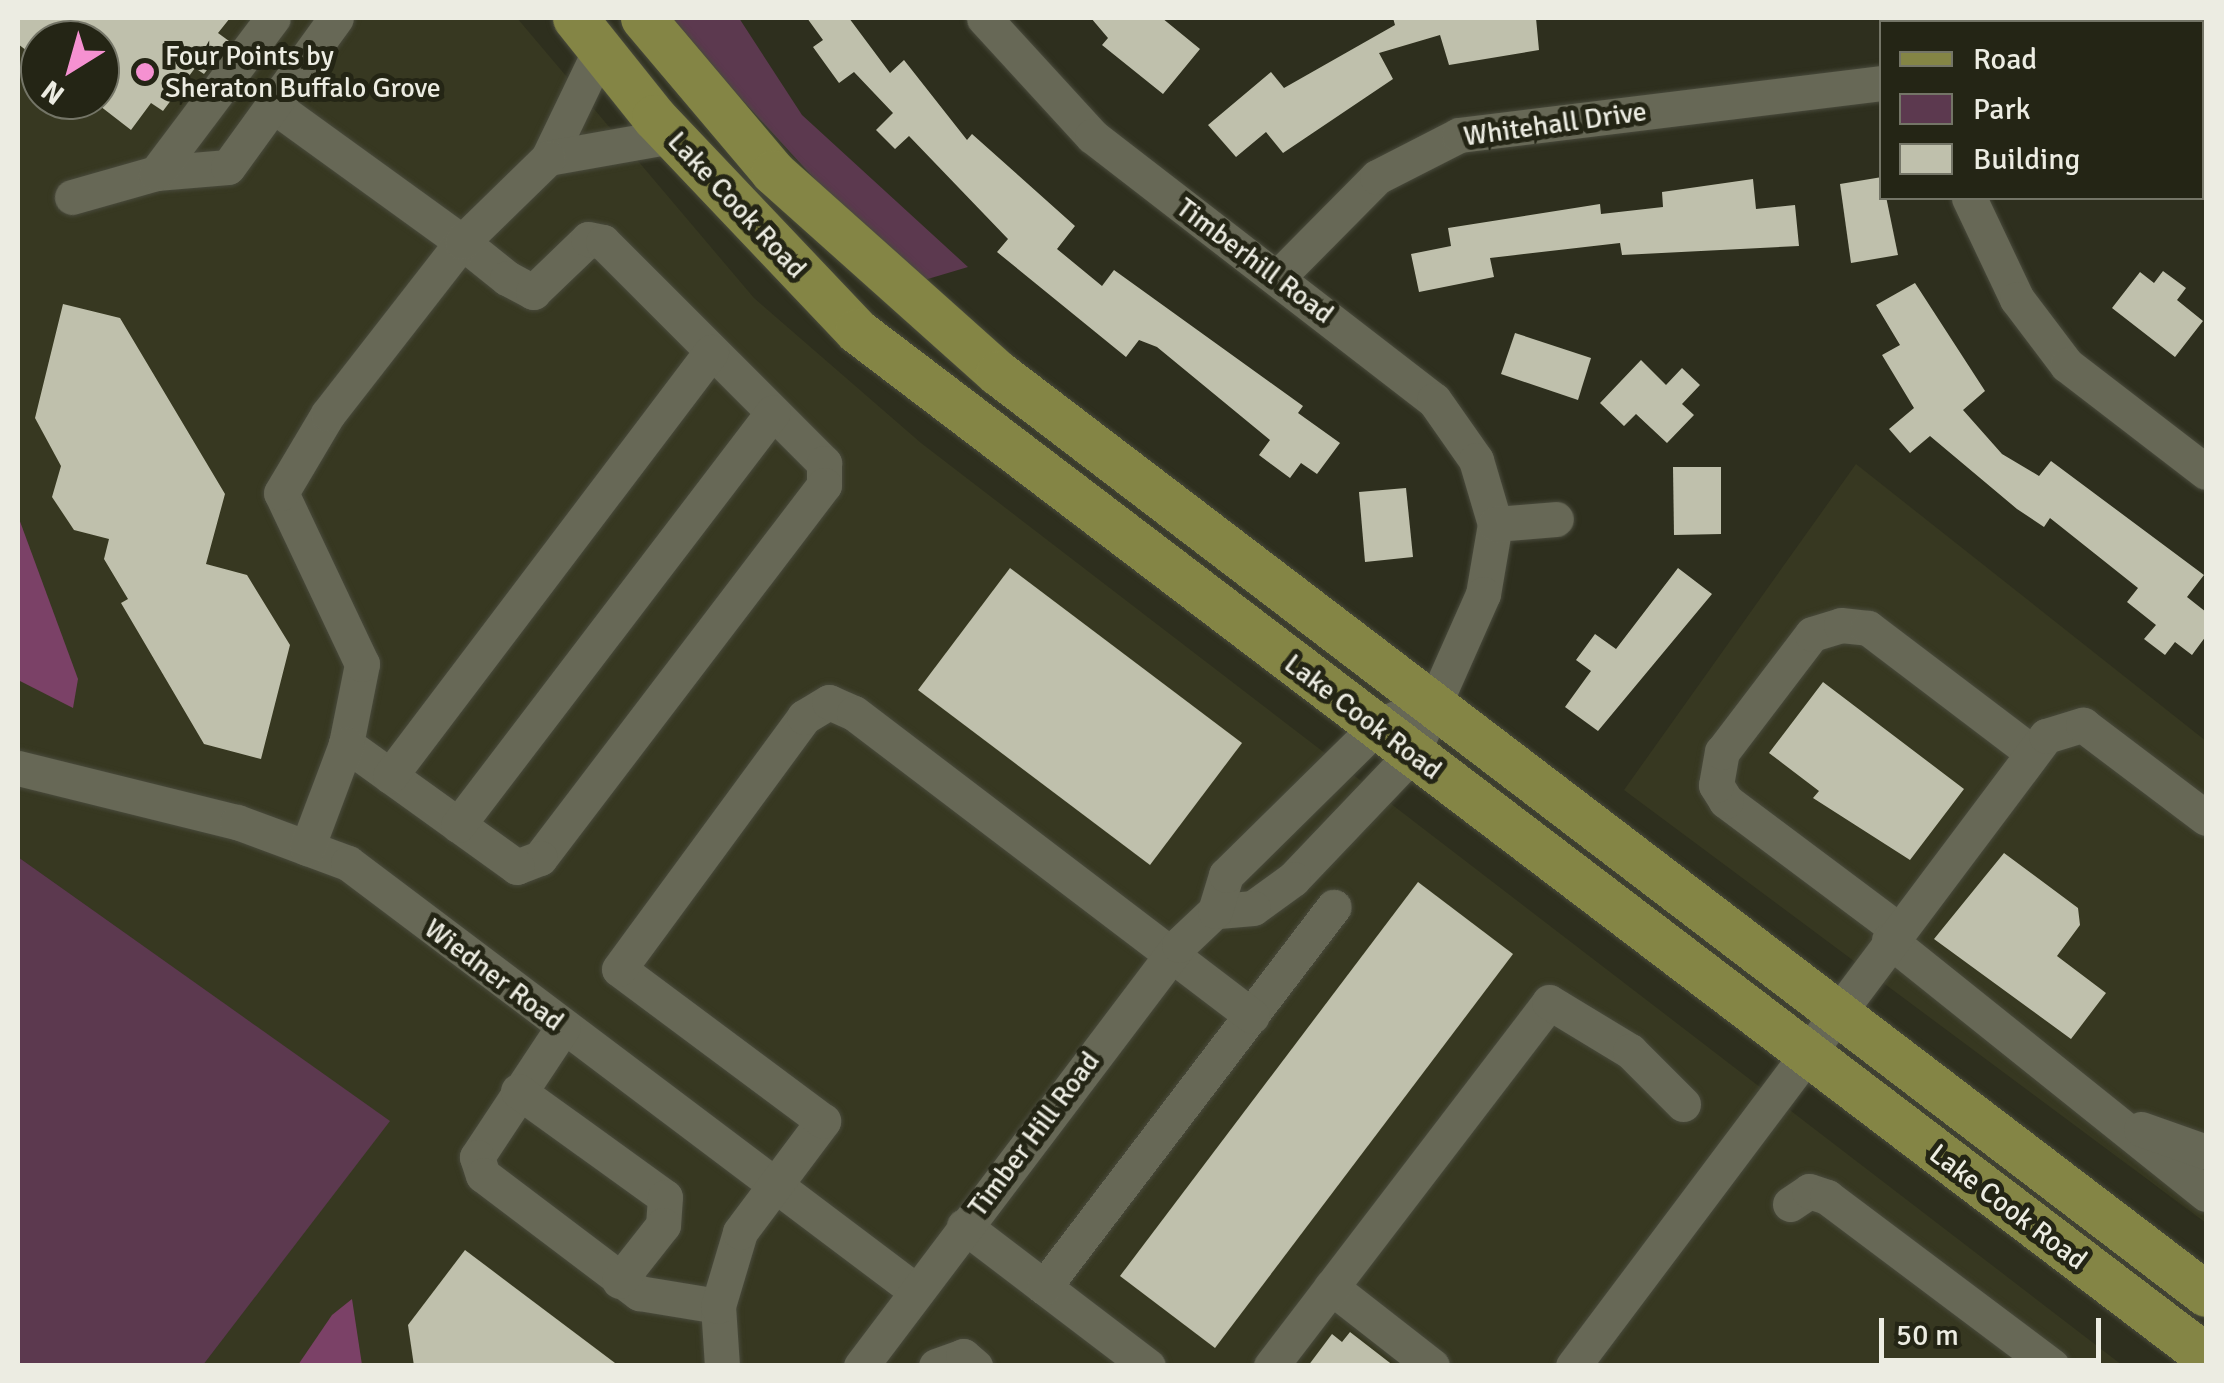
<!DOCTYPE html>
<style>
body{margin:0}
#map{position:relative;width:2224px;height:1383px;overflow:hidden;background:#2e2f1e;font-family:Signika,sans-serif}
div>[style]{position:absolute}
.built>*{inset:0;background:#373821}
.green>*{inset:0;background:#5c394f}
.water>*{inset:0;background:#7b4167}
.building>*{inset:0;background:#bfc0ac}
.roads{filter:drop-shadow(0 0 2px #494a3c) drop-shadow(0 0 2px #494a3c)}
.minor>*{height:35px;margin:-17.5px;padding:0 17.5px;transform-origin:17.5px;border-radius:17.5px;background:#676856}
.major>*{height:45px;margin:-22.5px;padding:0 22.5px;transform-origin:22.5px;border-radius:22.5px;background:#848545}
.dots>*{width:28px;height:28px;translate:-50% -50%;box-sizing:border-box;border:5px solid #242515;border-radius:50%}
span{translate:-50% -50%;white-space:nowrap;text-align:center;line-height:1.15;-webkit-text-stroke:10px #242515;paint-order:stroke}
.poi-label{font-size:28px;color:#ecece2}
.left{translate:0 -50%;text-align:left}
.street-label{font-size:28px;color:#ecece2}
.frame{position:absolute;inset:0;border:20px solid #ecece2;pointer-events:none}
.legend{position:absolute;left:1879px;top:20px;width:325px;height:180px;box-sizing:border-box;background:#242515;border:2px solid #747567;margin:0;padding:12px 18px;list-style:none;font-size:30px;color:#ecece2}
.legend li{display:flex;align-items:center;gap:20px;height:50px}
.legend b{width:50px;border:2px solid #747567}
.north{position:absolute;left:20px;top:20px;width:100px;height:100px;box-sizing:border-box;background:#242515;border:2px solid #747567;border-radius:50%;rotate:217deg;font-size:28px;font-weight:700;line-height:40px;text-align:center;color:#ecece2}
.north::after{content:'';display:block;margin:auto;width:35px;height:45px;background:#f591d1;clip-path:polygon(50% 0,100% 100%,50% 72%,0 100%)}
.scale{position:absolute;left:1879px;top:1318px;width:222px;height:45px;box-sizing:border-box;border:5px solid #ecece2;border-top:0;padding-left:12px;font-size:30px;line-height:35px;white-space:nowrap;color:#ecece2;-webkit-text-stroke:8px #242515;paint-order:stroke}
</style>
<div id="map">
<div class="built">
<i style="clip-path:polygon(evenodd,18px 18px,517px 18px,754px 298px,921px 443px,2122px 1365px,203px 1365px,389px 1121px,18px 857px,18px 18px,40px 40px,100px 40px,100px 100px,40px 100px,40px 40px)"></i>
<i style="clip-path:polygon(1856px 464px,2206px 741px,2206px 1223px,1624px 790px)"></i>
</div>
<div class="green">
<i style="clip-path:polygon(667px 18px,739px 18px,802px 115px,968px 267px,911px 284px)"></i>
<i style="clip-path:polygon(18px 857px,390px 1121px,203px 1365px,18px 1365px)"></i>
</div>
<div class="water">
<i style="clip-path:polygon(18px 516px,78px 679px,73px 708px,18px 680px)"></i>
<i style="clip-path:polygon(352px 1299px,362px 1365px,298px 1365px,332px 1315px)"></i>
</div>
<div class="building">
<i style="clip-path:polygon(18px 18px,230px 18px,218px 33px,229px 41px,204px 74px,195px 68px,163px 111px,151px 103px,131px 130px,100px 106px,100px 40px,40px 40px,40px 61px,18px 44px)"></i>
<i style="clip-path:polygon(807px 18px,849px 18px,890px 73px,904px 60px,967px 140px,972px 134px,1075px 226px,1057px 249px,1102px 286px,1114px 270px,1303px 406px,1298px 413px,1340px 443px,1317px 474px,1301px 463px,1290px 478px,1259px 455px,1270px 440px,1157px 347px,1139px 340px,1126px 357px,997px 252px,1008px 239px,909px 136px,895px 149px,876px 130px,893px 113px,854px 72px,839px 83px,813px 47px,823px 40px)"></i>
<i style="clip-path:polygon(1091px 18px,1162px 18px,1200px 49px,1163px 94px,1102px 45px,1108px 38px)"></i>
<i style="clip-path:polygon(1393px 18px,1536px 18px,1539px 50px,1449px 65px,1440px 35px,1379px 53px,1393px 79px,1283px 153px,1266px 132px,1236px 157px,1208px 125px,1271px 72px,1284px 88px,1395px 25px)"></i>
<i style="clip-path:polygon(1882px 177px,1898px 255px,1851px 263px,1840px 184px)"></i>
<i style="clip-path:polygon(1753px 179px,1756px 209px,1795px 205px,1799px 246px,1622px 255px,1620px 243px,1490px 258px,1494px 277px,1419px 292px,1411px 254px,1451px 246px,1448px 228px,1600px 204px,1601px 214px,1663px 207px,1662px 192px)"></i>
<i style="clip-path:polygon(2163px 271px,2186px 288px,2177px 300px,2203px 321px,2175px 357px,2112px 308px,2140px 272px,2154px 283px)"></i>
<i style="clip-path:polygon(1915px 283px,1985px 391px,1963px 410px,2002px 454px,2039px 476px,2051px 461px,2204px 575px,2187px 597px,2206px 612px,2206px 636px,2192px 655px,2175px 642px,2165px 655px,2144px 639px,2156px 625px,2127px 602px,2138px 588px,2050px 518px,2044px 527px,2017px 509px,1930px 436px,1910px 453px,1889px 429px,1914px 408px,1882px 355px,1900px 345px,1876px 305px)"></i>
<i style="clip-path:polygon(63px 304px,120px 318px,225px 494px,206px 564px,247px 575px,290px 645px,261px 759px,204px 744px,121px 603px,128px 599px,104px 559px,109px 539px,74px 530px,52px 497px,61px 466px,35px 418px)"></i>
<i style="clip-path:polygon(1515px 333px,1591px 358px,1578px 400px,1501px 374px)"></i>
<i style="clip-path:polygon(1641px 360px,1666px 385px,1682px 368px,1700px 385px,1682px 404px,1694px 415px,1667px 443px,1636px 414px,1624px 426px,1600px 403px)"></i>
<i style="clip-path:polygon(1673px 467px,1721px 467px,1721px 534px,1674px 535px)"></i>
<i style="clip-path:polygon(1406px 488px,1413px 557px,1365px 562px,1359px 492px)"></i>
<i style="clip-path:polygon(1010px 568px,1242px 743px,1150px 865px,918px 690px)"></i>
<i style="clip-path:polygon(1678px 568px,1712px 594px,1598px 731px,1565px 707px,1591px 671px,1576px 660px,1595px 634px,1616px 649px)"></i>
<i style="clip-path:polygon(1823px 682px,1964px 789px,1910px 860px,1813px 798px,1819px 791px,1769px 753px)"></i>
<i style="clip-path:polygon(2004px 853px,2078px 908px,2080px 925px,2057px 956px,2106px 993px,2071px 1039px,1934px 939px)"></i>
<i style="clip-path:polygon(1418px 882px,1513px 954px,1215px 1348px,1120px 1276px)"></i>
<i style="clip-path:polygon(465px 1250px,619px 1366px,414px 1366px,408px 1325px)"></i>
<i style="clip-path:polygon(1350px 1332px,1394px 1366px,1308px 1366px,1332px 1334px,1342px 1342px)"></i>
</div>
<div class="roads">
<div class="minor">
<i style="left:984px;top:18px;width:160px;rotate:47.5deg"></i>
<i style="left:1092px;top:136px;width:432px;rotate:37.7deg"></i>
<i style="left:1434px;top:400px;width:73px;rotate:55deg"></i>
<i style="left:1476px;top:460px;width:67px;rotate:73.5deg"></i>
<i style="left:1495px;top:524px;width:71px;rotate:99.7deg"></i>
<i style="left:1483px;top:594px;width:175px;rotate:113.9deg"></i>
<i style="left:1412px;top:754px;width:173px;rotate:133.6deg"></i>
<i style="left:1293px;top:879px;width:49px;rotate:144.1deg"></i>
<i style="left:1253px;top:908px;width:38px;rotate:175deg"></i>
<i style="left:2202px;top:42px;width:4px;rotate:14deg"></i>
<i style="left:600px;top:50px;width:120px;rotate:115.7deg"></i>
<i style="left:548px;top:158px;width:126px;rotate:-10.1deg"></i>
<i style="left:274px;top:106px;width:232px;rotate:35.9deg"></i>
<i style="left:462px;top:242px;width:58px;rotate:38.7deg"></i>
<i style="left:507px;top:278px;width:30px;rotate:28deg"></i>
<i style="left:533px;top:292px;width:76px;rotate:-43.9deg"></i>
<i style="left:588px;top:239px;width:15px;rotate:11deg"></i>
<i style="left:603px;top:242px;width:313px;rotate:45deg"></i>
<i style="left:824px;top:463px;width:22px;rotate:90deg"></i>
<i style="left:824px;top:485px;width:469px;rotate:127.3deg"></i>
<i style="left:540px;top:858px;width:25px;rotate:159deg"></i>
<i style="left:517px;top:867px;width:211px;rotate:-144.3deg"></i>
<i style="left:346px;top:744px;width:82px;rotate:-78.7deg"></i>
<i style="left:362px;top:664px;width:189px;rotate:-115.3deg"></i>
<i style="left:281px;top:493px;width:92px;rotate:-59.3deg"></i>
<i style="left:328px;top:414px;width:218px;rotate:-52.1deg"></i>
<i style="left:462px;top:242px;width:120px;rotate:-44.3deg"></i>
<i style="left:156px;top:173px;width:72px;rotate:-4.8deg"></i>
<i style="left:228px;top:167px;width:184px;rotate:-54.1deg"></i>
<i style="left:72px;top:197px;width:87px;rotate:-15.9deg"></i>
<i style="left:156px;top:173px;width:194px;rotate:-53deg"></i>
<i style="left:1969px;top:198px;width:112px;rotate:64.6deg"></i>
<i style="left:2017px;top:299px;width:83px;rotate:52.9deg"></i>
<i style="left:2067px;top:365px;width:175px;rotate:37.6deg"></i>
<i style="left:1279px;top:276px;width:139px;rotate:-45.3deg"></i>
<i style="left:1377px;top:177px;width:92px;rotate:-27.1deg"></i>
<i style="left:1459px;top:135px;width:426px;rotate:-7deg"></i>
<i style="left:1495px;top:524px;width:61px;rotate:-4.7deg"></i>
<i style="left:18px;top:768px;width:226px;rotate:13.9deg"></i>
<i style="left:237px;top:822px;width:118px;rotate:20.3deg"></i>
<i style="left:348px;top:863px;width:711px;rotate:37deg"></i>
<i style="left:390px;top:776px;width:532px;rotate:-52.87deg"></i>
<i style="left:458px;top:825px;width:519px;rotate:-52.67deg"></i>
<i style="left:307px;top:848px;width:111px;rotate:-69.4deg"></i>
<i style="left:1897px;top:929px;width:214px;rotate:-143.2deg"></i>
<i style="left:1726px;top:801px;width:19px;rotate:-122deg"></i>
<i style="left:1716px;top:785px;width:34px;rotate:-80deg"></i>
<i style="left:1722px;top:752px;width:148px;rotate:-52.7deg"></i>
<i style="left:1812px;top:634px;width:30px;rotate:-17deg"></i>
<i style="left:1841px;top:625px;width:27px;rotate:6deg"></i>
<i style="left:1868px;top:628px;width:203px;rotate:37.2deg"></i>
<i style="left:1889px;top:940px;width:406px;rotate:38.7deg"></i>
<i style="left:563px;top:1027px;width:156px;rotate:123.5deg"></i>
<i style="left:477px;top:1157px;width:19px;rotate:72deg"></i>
<i style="left:483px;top:1175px;width:196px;rotate:37.1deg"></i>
<i style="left:639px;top:1293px;width:80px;rotate:9.3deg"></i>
<i style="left:518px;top:1091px;width:181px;rotate:35.8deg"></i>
<i style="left:665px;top:1197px;width:28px;rotate:94deg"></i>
<i style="left:663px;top:1225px;width:71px;rotate:128.2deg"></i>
<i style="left:2141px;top:1129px;width:69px;rotate:19.5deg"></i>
<i style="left:1790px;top:1204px;width:23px;rotate:-34deg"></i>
<i style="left:1809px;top:1191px;width:19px;rotate:18deg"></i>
<i style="left:1827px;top:1197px;width:281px;rotate:36.9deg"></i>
<i style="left:964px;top:1226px;width:231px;rotate:37.3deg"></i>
<i style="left:1044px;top:1287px;width:478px;rotate:-52.7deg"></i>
<i style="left:1331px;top:1287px;width:128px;rotate:38deg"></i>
<i style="left:722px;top:1366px;width:60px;rotate:-93.8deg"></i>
<i style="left:718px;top:1306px;width:77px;rotate:-73.4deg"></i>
<i style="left:740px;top:1232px;width:139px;rotate:-53.2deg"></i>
<i style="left:823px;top:1121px;width:254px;rotate:-143.3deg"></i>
<i style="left:619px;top:969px;width:313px;rotate:-53.7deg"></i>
<i style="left:804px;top:717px;width:29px;rotate:-31deg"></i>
<i style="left:829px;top:702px;width:27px;rotate:24deg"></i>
<i style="left:854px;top:713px;width:500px;rotate:37.28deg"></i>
<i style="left:861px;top:1366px;width:528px;rotate:-52.93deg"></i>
<i style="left:1179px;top:945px;width:50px;rotate:-43.4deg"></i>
<i style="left:1215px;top:911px;width:38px;rotate:-73deg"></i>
<i style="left:1226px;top:875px;width:211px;rotate:-44.6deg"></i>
<i style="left:1376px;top:727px;width:24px;rotate:-24deg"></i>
<i style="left:936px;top:1366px;width:29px;rotate:-20deg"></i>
<i style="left:963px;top:1356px;width:16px;rotate:40deg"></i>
<i style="left:1271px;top:1366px;width:458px;rotate:-52.6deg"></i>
<i style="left:1549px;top:1002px;width:95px;rotate:31.2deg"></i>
<i style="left:1630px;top:1051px;width:75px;rotate:45deg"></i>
<i style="left:1573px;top:1366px;width:788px;rotate:-53.1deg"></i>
<i style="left:2046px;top:736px;width:39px;rotate:-17deg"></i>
<i style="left:2083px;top:725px;width:154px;rotate:37.1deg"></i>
</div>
<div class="major">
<i style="left:575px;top:18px;width:127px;rotate:51.4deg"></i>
<i style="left:654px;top:117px;width:295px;rotate:46.5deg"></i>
<i style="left:857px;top:331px;width:1694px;rotate:37.23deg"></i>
<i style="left:643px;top:18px;width:202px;rotate:49.8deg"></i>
<i style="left:773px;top:172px;width:302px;rotate:41.8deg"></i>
<i style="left:998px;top:373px;width:1519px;rotate:37.32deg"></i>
</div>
</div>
<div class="dots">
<i style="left:145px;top:72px;background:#f591d1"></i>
</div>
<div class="poi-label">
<span class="left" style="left:165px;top:72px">Four Points by<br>Sheraton Buffalo Grove</span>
</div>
<div class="street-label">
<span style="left:1555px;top:124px;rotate:-8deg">Whitehall Drive</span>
<span style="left:737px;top:205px;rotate:47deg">Lake Cook Road</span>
<span style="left:1255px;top:261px;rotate:37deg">Timberhill Road</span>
<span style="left:1363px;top:717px;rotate:37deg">Lake Cook Road</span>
<span style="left:494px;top:975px;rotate:37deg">Wiedner Road</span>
<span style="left:1034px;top:1134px;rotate:-53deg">Timber Hill Road</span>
<span style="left:2008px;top:1207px;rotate:37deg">Lake Cook Road</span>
</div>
<div class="frame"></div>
<ul class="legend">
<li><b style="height:12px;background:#848545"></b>Road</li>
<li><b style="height:28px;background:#5c394f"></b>Park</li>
<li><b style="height:28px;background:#bfc0ac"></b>Building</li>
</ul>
<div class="north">N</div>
<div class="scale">50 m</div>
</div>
